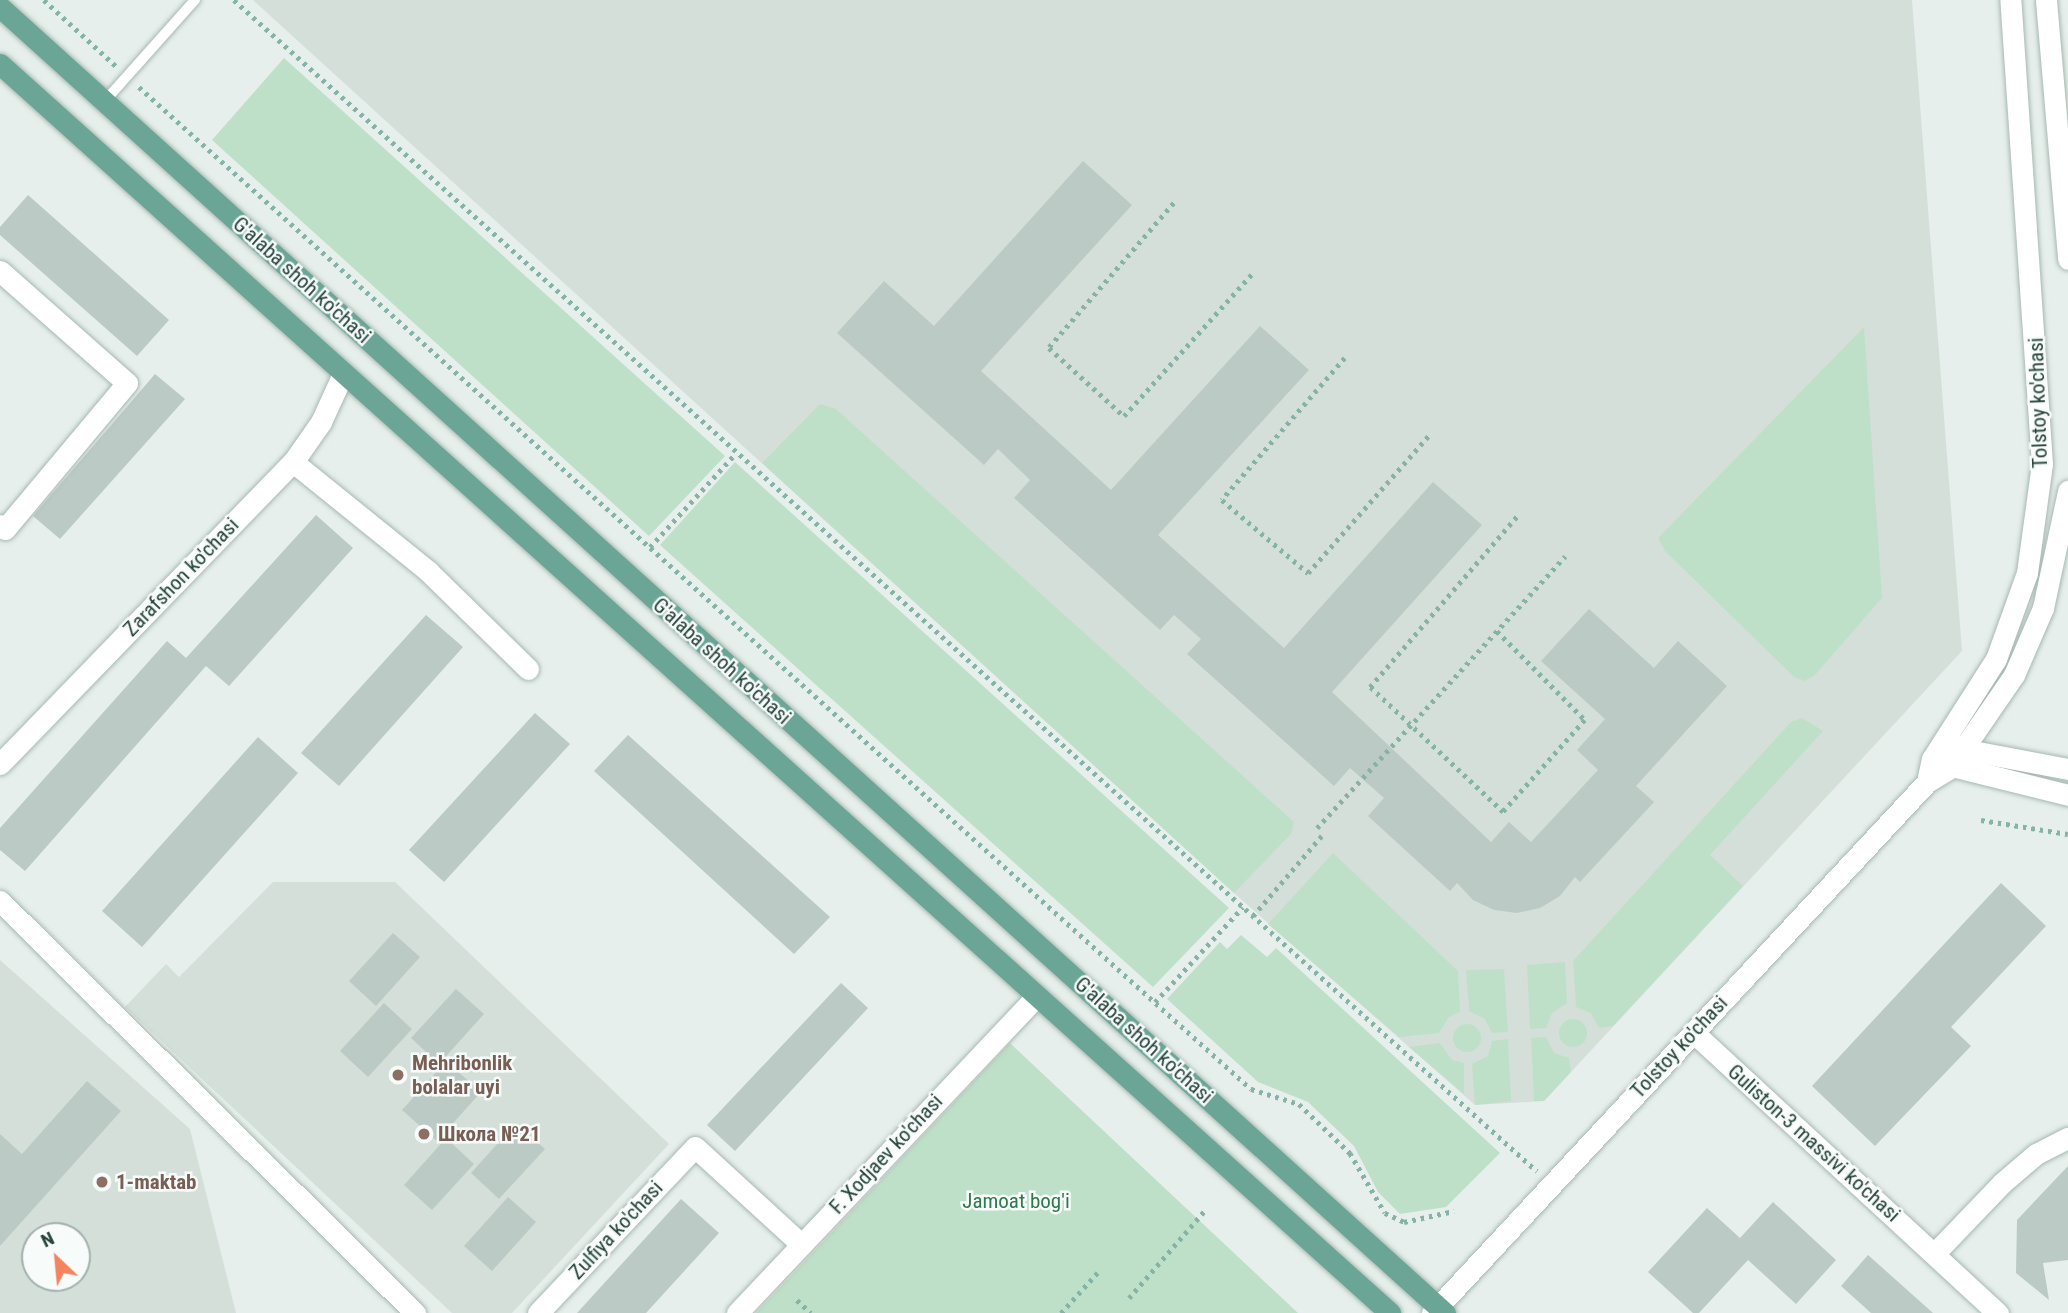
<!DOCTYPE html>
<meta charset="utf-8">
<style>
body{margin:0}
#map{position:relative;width:2068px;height:1313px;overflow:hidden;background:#e6efeb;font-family:"Roboto Condensed",sans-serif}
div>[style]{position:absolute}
.built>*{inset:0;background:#d4dfda}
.green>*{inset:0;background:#bfe0c8}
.round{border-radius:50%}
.building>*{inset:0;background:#bbcac4}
.path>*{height:4.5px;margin-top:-2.25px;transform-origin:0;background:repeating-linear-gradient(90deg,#86b3a5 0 3.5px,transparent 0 8.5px)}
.roads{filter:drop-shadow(0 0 2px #a8b8b2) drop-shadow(0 0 2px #a8b8b2)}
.lane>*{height:10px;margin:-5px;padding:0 5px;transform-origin:5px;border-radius:5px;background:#fff}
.street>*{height:21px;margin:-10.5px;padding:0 10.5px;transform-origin:10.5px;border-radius:10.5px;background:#fff}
.secondary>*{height:21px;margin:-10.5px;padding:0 10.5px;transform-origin:10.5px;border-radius:10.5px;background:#fff}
.primary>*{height:21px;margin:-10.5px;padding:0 10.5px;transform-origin:10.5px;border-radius:10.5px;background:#6aa596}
.dots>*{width:19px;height:19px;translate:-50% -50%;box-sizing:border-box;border:4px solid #f7fbf9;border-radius:50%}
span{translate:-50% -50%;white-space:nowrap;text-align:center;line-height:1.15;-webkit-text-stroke:5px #f7fbf9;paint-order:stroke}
.street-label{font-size:21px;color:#24423a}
.education-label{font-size:21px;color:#785e54;font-weight:700}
.left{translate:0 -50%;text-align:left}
.park-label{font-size:21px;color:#2d7a4b}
.north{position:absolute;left:21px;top:1222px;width:70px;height:70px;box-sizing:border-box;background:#f7fbf9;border:2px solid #a3b1ad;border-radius:50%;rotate:334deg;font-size:19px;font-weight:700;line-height:28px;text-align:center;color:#24423a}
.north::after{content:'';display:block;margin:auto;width:24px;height:32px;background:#f4845f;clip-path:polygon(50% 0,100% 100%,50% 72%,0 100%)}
</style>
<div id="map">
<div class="built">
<i style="clip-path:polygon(253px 0,1912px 0,1962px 651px,1544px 1101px,1475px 1105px,1234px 893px)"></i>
<i style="clip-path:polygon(273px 882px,395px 882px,669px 1144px,512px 1313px,452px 1313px,125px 1007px,166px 964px,179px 977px)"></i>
<i style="clip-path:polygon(evenodd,0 960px,190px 1129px,236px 1313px,0 1313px,0 960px,35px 1236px,77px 1236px,77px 1278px,35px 1278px,35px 1236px)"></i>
</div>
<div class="green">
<i style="clip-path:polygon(284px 58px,725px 456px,649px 536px,212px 140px)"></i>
<i style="clip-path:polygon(1864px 327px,1882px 598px,1814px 676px,1804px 681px,1794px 677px,1665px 551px,1658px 538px)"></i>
<i style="clip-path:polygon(820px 404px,836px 409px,1294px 822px,1291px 834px,1234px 893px,762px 463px)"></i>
<i style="clip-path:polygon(735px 462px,1229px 908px,1153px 987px,660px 545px)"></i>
<i style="clip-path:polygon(1802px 718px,1823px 731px,1710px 855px,1743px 886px,1613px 1026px,1599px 1028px,1591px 1013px,1576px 1007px,1573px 961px,1791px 722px)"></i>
<i style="clip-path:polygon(1333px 853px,1458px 971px,1460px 1012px,1449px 1017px,1439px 1033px,1399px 1037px,1268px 924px)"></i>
<i style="clip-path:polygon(1241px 935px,1267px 957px,1276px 948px,1500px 1153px,1446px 1207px,1400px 1214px,1378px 1192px,1354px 1146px,1308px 1102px,1258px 1082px,1167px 999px,1220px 942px,1227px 949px)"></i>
<i style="clip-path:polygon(1565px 962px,1567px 1003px,1552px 1013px,1546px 1028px,1530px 1029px,1527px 965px)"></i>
<i style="clip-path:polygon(1504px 969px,1508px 1032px,1492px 1033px,1485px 1019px,1469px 1011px,1466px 970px)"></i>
<i class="round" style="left:1559px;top:1019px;width:28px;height:28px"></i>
<i class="round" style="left:1453px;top:1024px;width:28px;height:28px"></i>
<i style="clip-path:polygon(1546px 1037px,1554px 1053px,1569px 1058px,1571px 1072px,1544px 1101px,1534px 1101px,1531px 1038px)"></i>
<i style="clip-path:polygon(1508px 1039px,1511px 1101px,1475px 1105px,1472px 1064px,1488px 1056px,1492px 1041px)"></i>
<i style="clip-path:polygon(1010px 1043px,1298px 1313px,756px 1313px)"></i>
<i style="clip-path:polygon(1440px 1043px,1452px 1060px,1464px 1063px,1464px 1094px,1409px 1047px)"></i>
</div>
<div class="building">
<i style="clip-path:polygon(1083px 161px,1132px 205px,981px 371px,1111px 490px,1260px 326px,1309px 370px,1158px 535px,1284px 648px,1433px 482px,1482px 525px,1332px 692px,1491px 842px,1509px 822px,1531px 842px,1598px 770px,1577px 750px,1605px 719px,1541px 661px,1589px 609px,1654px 668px,1678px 641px,1727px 686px,1636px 786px,1654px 802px,1580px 882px,1575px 877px,1560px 896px,1540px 908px,1517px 913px,1494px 910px,1473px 900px,1457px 883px,1450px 891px,1368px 816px,1384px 798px,1350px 768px,1334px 786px,1187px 654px,1201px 639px,1174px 615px,1160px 630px,1014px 498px,1030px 480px,998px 449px,984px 465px,837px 333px,884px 281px,934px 326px)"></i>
<i style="clip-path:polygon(28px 195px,169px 320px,137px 356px,0 235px,0 227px)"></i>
<i style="clip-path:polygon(155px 374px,185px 399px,60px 539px,33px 516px)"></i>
<i style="clip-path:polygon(316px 515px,353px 548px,229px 686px,206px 666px,25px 871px,0 850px,0 828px,167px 641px,186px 658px)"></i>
<i style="clip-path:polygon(426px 615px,463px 647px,339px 786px,301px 753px)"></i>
<i style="clip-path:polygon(535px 713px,570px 744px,444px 882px,409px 850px)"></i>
<i style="clip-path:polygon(628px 735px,830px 917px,794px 954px,594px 771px)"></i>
<i style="clip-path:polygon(258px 737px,298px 773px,142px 947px,102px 911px)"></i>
<i style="clip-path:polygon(2001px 883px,2046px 926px,1951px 1027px,1971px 1046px,1875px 1146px,1812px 1086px)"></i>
<i style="clip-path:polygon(393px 933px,420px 957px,376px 1006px,349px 981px)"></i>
<i style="clip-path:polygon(841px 983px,868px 1008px,735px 1151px,707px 1125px)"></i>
<i style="clip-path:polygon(456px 989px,484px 1014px,439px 1064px,411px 1038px)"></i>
<i style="clip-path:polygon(384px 1003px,412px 1029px,368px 1077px,340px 1051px)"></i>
<i style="clip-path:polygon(446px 1061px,481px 1092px,437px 1141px,402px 1110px)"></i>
<i style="clip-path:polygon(87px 1081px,121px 1111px,0 1246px,0 1134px,22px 1154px)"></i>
<i style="clip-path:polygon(516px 1123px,545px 1149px,499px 1199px,471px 1173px)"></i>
<i style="clip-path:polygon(446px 1138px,474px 1164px,432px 1210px,404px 1185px)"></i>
<i style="clip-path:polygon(2068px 1166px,2068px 1260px,2043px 1263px,2049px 1300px,2016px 1273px,2017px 1220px)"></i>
<i style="clip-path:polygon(508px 1197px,536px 1222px,492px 1271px,464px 1246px)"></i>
<i style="clip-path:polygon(681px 1199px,719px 1233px,646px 1313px,577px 1313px)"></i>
<i style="clip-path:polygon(1773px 1202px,1836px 1260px,1796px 1304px,1748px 1260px,1699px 1313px,1693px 1313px,1648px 1272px,1707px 1208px,1740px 1238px)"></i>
<i style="clip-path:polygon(1868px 1255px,1933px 1313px,1871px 1313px,1841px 1286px)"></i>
</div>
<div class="path">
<i style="left:44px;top:0;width:99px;rotate:42.5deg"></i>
<i style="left:234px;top:0;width:1752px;rotate:41.95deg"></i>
<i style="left:139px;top:87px;width:1497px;rotate:42.02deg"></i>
<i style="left:1251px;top:1089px;width:50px;rotate:17.4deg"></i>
<i style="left:1299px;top:1104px;width:71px;rotate:43.9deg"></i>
<i style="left:1350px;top:1153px;width:69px;rotate:59.7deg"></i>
<i style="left:1385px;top:1213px;width:21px;rotate:25deg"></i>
<i style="left:1404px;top:1222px;width:51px;rotate:-12.4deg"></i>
<i style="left:1174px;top:203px;width:191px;rotate:130.8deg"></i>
<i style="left:1049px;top:348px;width:101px;rotate:42.2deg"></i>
<i style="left:1124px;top:416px;width:191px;rotate:-48deg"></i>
<i style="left:1345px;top:358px;width:188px;rotate:130.9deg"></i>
<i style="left:1222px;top:500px;width:113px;rotate:40.3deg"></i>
<i style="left:1308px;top:573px;width:185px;rotate:-48.7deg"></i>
<i style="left:650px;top:547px;width:127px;rotate:-47.5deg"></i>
<i style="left:1497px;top:631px;width:125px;rotate:45.3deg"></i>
<i style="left:1585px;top:720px;width:123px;rotate:131.7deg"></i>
<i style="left:1503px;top:812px;width:183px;rotate:-136.8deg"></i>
<i style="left:1370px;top:687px;width:228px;rotate:-49.3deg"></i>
<i style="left:1981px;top:820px;width:88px;rotate:9.1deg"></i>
<i style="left:1317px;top:828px;width:368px;rotate:-47.6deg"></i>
<i style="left:1253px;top:916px;width:109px;rotate:-49.5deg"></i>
<i style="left:1155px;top:1002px;width:129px;rotate:-47.2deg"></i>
<i style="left:1129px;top:1298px;width:118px;rotate:-49.1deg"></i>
<i style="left:797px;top:1300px;width:19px;rotate:43deg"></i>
<i style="left:1061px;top:1313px;width:57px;rotate:-47.9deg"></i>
</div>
<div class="roads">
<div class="lane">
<i style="left:104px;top:102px;width:137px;rotate:-48.3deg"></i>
</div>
<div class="street">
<i style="left:0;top:271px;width:169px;rotate:41.4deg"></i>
<i style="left:127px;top:383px;width:190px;rotate:129.9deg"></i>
<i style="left:5px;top:529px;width:6px;rotate:-141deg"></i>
<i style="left:293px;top:462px;width:174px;rotate:38.9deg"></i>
<i style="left:428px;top:571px;width:140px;rotate:44.4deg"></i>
<i style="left:0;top:764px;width:421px;rotate:-45.9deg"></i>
<i style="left:293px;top:462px;width:49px;rotate:-55deg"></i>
<i style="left:321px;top:422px;width:51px;rotate:-65.5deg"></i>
<i style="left:0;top:901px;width:585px;rotate:44.79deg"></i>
<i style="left:1693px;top:1032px;width:415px;rotate:42.7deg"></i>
<i style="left:1934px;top:1254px;width:98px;rotate:-46.2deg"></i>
<i style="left:2002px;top:1183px;width:45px;rotate:-40.5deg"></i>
<i style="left:2036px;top:1154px;width:36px;rotate:-27deg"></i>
<i style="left:538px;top:1313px;width:228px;rotate:-46.6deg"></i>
<i style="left:695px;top:1147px;width:144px;rotate:42.5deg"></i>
<i style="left:737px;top:1313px;width:435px;rotate:-46.6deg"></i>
</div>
<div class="secondary">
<i style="left:2046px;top:0;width:260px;rotate:85.1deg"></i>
<i style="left:1951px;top:743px;width:13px;rotate:29deg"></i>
<i style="left:1962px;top:749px;width:108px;rotate:10.7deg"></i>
<i style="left:1940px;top:763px;width:132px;rotate:14deg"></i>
<i style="left:1927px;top:782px;width:24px;rotate:-78deg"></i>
<i style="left:1932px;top:759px;width:119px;rotate:-57.4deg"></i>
<i style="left:1996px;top:659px;width:91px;rotate:-70.2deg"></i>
<i style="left:2027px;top:573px;width:110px;rotate:-82.2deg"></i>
<i style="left:2042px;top:464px;width:465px;rotate:-93.9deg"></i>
<i style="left:1432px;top:1313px;width:726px;rotate:-47.01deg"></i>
<i style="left:1927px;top:782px;width:27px;rotate:-31deg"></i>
<i style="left:1950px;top:768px;width:113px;rotate:-55.5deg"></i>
<i style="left:2014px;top:675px;width:73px;rotate:-66.6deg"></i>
<i style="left:2043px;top:608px;width:120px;rotate:-77.9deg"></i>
</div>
<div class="primary">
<i style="left:0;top:7px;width:1948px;rotate:42.11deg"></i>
<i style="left:0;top:64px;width:1869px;rotate:41.94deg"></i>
</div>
</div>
<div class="dots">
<i style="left:398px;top:1075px;background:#8d6e63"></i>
<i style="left:424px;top:1134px;background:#8d6e63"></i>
<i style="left:102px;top:1182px;background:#8d6e63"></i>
</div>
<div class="street-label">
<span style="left:302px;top:280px;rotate:42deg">G'alaba shoh ko'chasi</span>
<span style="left:2038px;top:403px;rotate:-92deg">Tolstoy ko'chasi</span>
<span style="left:181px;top:577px;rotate:-46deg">Zarafshon ko'chasi</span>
<span style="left:722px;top:661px;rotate:42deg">G'alaba shoh ko'chasi</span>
<span style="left:1144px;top:1040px;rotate:42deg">G'alaba shoh ko'chasi</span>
<span style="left:1679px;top:1047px;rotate:-47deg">Tolstoy ko'chasi</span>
<span style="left:1814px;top:1143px;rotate:42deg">Guliston-3 massivi ko'chasi</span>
<span style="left:886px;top:1154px;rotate:-47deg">F. Xodjaev ko'chasi</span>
<span style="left:616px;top:1230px;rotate:-47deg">Zulfiya ko'chasi</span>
</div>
<div class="education-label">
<span class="left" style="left:412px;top:1075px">Mehribonlik<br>bolalar uyi</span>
<span class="left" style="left:438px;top:1134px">Школа №21</span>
<span class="left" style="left:116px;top:1182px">1-maktab</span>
</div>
<div class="park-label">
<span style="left:1016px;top:1201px">Jamoat bog'i</span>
</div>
<div class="north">N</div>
</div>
